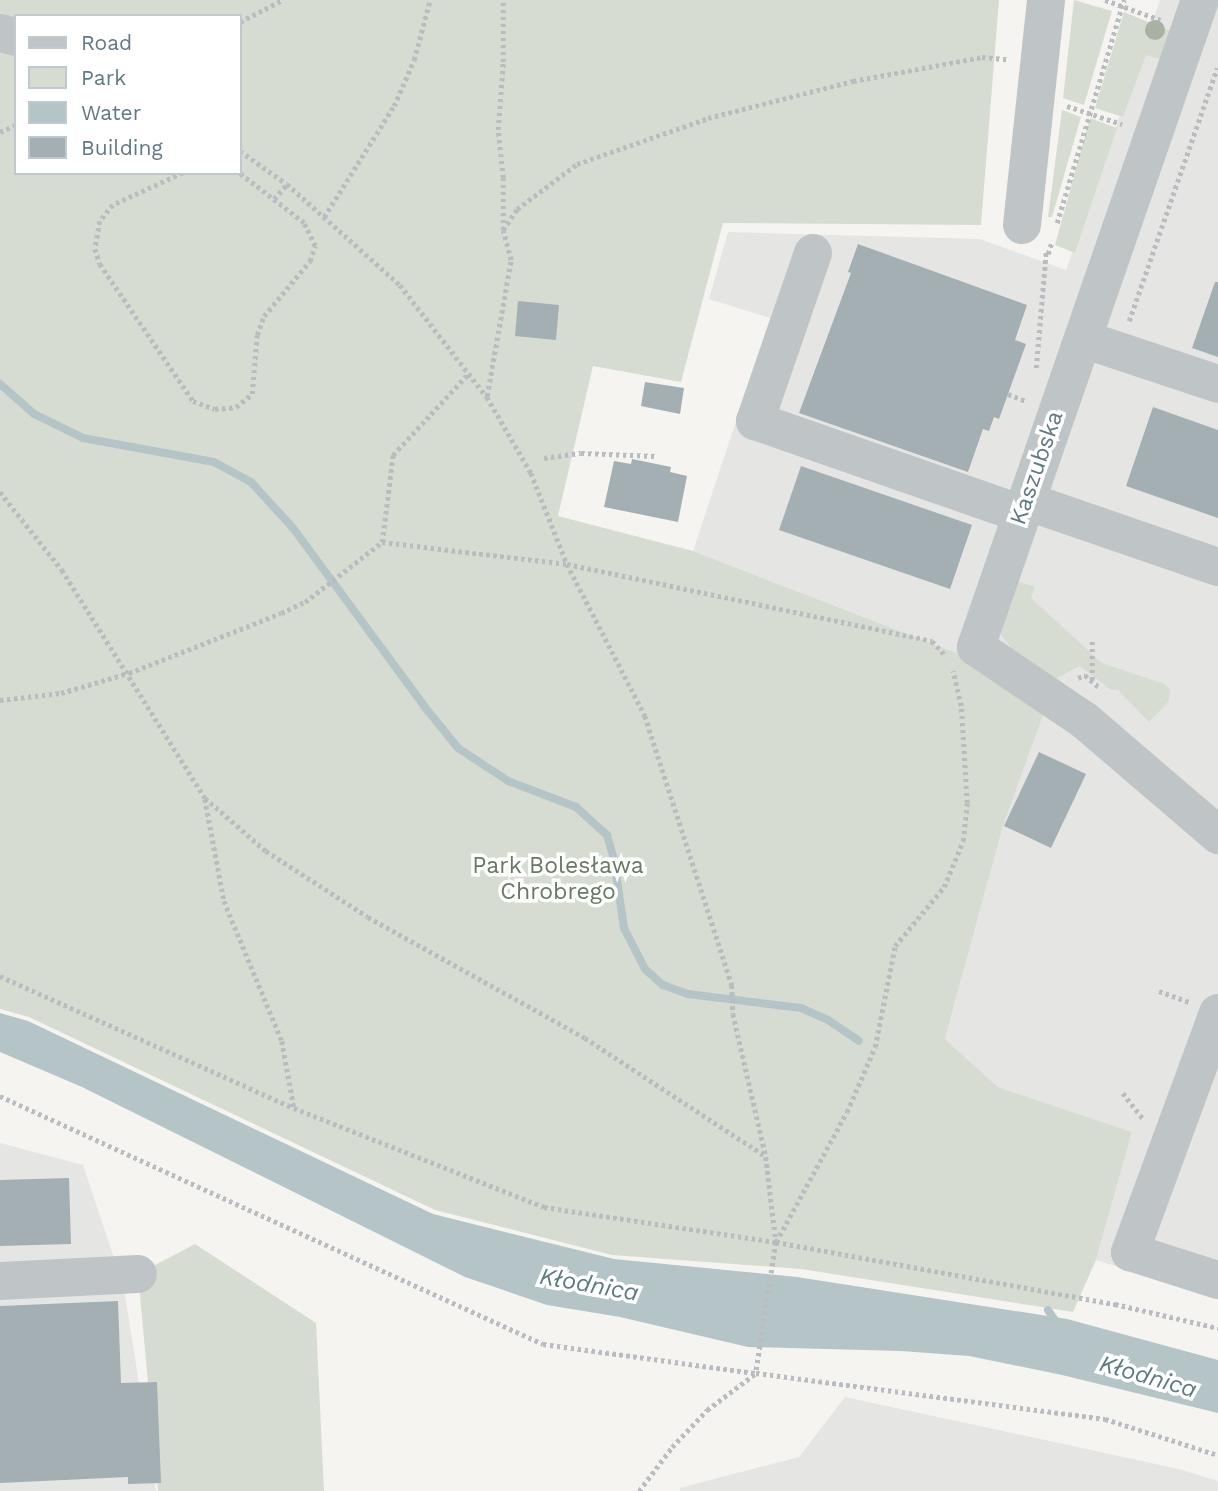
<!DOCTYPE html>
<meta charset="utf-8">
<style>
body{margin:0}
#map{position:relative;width:1218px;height:1491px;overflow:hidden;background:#f5f4f1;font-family:"Work Sans",sans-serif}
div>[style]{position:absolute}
.built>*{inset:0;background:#e5e6e4}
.green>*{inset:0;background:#d7dcd2}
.water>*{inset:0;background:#b5c4c7}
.stream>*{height:8px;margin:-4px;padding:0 4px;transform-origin:4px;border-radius:4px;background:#b5c4c7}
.building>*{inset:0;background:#a4afb3}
.path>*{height:4.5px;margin-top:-2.25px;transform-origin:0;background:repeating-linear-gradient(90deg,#b9bdbf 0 3.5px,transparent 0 7px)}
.minor>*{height:38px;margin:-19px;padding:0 19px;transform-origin:19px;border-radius:19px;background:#bfc5c7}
.trees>*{width:20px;height:20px;margin:-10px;border-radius:50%;background:#a8b1a2}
span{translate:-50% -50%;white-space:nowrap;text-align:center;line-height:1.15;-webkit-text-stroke:7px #fff;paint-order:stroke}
.street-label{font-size:23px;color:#627983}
.park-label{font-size:23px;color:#697a62}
.water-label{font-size:24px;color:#5e7b80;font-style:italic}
.legend{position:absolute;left:14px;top:14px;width:228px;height:161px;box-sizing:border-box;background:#fff;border:2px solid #c0c9cd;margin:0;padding:9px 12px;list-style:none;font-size:21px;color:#627983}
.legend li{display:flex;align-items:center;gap:14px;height:35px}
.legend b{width:35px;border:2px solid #c0c9cd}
</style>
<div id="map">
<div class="built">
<i style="clip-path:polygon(1160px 0,1218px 0,1218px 1298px,1096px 1260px,1132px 1132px,998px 1087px,945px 1039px,1003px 826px,1044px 713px,962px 655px,693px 551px,770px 318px,709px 299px,728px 232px,980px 239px,1066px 270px)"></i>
<i style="clip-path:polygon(0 1143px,83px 1165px,124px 1288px,156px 1491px,0 1491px)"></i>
<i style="clip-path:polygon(845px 1397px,1179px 1469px,1218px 1481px,1218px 1491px,680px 1491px,680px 1488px,799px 1457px)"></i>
</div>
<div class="green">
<i style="clip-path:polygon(evenodd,0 0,999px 0,981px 225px,723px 223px,681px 382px,593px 366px,558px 516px,693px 551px,962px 655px,1044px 713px,1003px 826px,945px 1039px,998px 1087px,1132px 1132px,1096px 1260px,1073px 1312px,801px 1269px,612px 1255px,435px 1210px,29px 1017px,0 1009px,0 0,16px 16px,240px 16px,240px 173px,16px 173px,16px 16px)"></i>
<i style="clip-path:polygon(1074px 0,1112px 11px,1084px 105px,1063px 98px)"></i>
<i style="clip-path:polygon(1124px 12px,1178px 34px,1167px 61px,1146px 55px,1123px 117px,1095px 108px)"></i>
<i style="clip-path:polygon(1062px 110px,1081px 117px,1052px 217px,1048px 217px)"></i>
<i style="clip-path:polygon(1090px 118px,1117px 128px,1075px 253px,1055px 245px)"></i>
<i style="clip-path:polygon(1014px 580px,1035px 587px,1031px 598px,1102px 663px,1165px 684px,1170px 690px,1169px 701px,1149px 722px,1118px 690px,1111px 690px,1080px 666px,1049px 682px,1027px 668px,1001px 635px,1000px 628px)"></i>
<i style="clip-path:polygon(195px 1244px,316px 1323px,324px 1491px,158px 1491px,138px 1274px)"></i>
</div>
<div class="water">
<i style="clip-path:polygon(0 1013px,28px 1021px,433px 1214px,614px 1259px,797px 1277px,1067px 1319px,1218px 1360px,1218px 1413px,1062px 1375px,969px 1356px,901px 1351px,748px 1347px,620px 1317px,547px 1305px,465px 1277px,82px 1087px,0 1052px)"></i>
</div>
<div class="stream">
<i style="left:0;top:384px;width:45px;rotate:41.4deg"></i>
<i style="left:34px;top:414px;width:55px;rotate:26.1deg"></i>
<i style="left:83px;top:438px;width:133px;rotate:10.4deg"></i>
<i style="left:214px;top:462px;width:42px;rotate:28.4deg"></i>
<i style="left:251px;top:482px;width:62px;rotate:47.6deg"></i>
<i style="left:293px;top:528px;width:221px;rotate:53.6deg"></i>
<i style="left:424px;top:706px;width:54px;rotate:51deg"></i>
<i style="left:458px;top:748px;width:60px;rotate:33.4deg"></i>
<i style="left:508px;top:781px;width:73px;rotate:20.9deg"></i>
<i style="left:576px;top:807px;width:42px;rotate:42.1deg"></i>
<i style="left:607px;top:835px;width:26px;rotate:74deg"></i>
<i style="left:614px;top:860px;width:69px;rotate:81.6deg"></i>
<i style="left:624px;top:928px;width:46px;rotate:62.9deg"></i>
<i style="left:645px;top:969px;width:24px;rotate:42deg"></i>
<i style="left:663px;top:985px;width:27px;rotate:20deg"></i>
<i style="left:688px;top:994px;width:114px;rotate:7.1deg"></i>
<i style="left:801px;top:1008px;width:30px;rotate:24deg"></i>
<i style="left:828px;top:1020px;width:37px;rotate:34deg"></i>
<i style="left:1048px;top:1310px;width:18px;rotate:56deg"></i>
</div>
<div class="building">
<i style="clip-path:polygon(858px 244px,1027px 305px,1015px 340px,1026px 344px,999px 419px,994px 417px,989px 431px,983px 429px,968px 472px,799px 413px,851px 273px,848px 272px)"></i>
<i style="clip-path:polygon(1215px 282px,1218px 282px,1218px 357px,1192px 348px)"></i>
<i style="clip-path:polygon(518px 301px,559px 305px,556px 340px,515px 336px)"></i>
<i style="clip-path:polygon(645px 382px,684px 388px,680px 414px,641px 406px)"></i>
<i style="clip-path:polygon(1153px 407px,1218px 430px,1218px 518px,1126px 486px)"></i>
<i style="clip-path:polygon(632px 459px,671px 467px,670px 472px,687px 476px,678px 522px,604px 507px,614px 461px,631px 464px)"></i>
<i style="clip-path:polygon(801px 466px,972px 525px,950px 589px,779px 530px)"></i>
<i style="clip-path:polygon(1039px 752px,1086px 774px,1051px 848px,1004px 826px)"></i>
<i style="clip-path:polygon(69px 1178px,71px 1244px,0 1246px,0 1180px)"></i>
<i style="clip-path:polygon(118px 1301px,121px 1383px,157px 1382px,161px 1483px,128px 1484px,128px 1477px,0 1483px,0 1306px)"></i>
</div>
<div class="path">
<i style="left:1105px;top:0;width:59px;rotate:19.7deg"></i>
<i style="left:240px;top:22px;width:47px;rotate:-27.6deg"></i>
<i style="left:1067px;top:106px;width:58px;rotate:18.1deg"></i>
<i style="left:0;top:132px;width:17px;rotate:-24deg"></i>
<i style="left:240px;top:151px;width:57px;rotate:35.1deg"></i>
<i style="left:287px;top:184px;width:152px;rotate:41.8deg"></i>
<i style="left:400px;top:285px;width:142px;rotate:52.2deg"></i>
<i style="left:487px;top:397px;width:88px;rotate:59.9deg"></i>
<i style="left:531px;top:473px;width:98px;rotate:68.4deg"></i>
<i style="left:567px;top:564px;width:171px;rotate:62.8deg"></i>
<i style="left:645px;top:716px;width:283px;rotate:72.1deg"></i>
<i style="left:732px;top:985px;width:29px;rotate:88deg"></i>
<i style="left:733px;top:1014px;width:147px;rotate:77deg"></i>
<i style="left:766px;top:1157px;width:86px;rotate:83.3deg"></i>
<i style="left:776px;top:1242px;width:133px;rotate:98.7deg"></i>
<i style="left:756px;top:1373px;width:352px;rotate:7.5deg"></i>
<i style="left:1105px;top:1419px;width:119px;rotate:17.7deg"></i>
<i style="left:183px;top:173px;width:77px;rotate:155.4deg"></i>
<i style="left:113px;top:205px;width:21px;rotate:129deg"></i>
<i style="left:100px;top:221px;width:28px;rotate:100deg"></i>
<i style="left:95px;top:249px;width:16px;rotate:72deg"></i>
<i style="left:100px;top:264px;width:166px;rotate:55.8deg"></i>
<i style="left:193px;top:401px;width:23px;rotate:20deg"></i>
<i style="left:215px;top:409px;width:21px;rotate:-5deg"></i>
<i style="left:236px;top:407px;width:21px;rotate:-39deg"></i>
<i style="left:252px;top:394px;width:59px;rotate:-85.2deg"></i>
<i style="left:257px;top:335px;width:20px;rotate:-70deg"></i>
<i style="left:264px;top:316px;width:72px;rotate:-50.1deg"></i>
<i style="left:310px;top:261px;width:16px;rotate:-72deg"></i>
<i style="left:315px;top:246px;width:25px;rotate:-116deg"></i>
<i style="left:304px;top:223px;width:82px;rotate:-142.4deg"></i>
<i style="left:274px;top:199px;width:20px;rotate:-49deg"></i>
<i style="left:324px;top:217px;width:131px;rotate:-57.8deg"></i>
<i style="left:394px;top:106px;width:50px;rotate:-66.5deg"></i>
<i style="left:414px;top:60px;width:62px;rotate:-75.1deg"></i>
<i style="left:1057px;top:223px;width:233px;rotate:-73.3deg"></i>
<i style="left:503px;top:230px;width:25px;rotate:-56deg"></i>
<i style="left:517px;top:209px;width:75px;rotate:-36.9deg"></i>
<i style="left:577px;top:164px;width:139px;rotate:-19.3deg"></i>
<i style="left:708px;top:118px;width:150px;rotate:-14.3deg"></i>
<i style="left:853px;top:81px;width:131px;rotate:-10.5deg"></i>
<i style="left:982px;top:57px;width:25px;rotate:5deg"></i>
<i style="left:1048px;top:254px;width:14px;rotate:-73deg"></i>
<i style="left:1129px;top:321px;width:268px;rotate:-70.8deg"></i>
<i style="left:1036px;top:368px;width:116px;rotate:-85.1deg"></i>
<i style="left:1008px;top:394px;width:19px;rotate:21deg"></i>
<i style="left:487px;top:396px;width:138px;rotate:-80deg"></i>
<i style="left:511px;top:260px;width:31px;rotate:-105deg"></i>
<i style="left:503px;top:230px;width:52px;rotate:-90deg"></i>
<i style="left:503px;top:178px;width:48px;rotate:-95.9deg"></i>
<i style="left:498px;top:130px;width:68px;rotate:-85.8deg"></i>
<i style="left:503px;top:62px;width:62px;rotate:-90deg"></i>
<i style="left:544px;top:458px;width:37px;rotate:-8deg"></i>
<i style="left:581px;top:453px;width:75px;rotate:2.3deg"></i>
<i style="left:0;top:492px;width:100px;rotate:51.5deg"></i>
<i style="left:62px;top:570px;width:269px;rotate:57.9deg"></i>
<i style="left:205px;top:798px;width:81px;rotate:41deg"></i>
<i style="left:266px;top:851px;width:121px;rotate:32.9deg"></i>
<i style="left:368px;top:917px;width:248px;rotate:29.1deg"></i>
<i style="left:585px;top:1038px;width:215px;rotate:33.2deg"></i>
<i style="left:382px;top:542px;width:88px;rotate:-82.8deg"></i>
<i style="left:393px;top:455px;width:109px;rotate:-47.2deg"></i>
<i style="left:1078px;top:678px;width:8px;rotate:-23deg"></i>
<i style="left:1085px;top:675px;width:18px;rotate:41deg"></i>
<i style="left:1092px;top:680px;width:41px;rotate:-90deg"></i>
<i style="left:0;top:700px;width:61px;rotate:-6.5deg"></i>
<i style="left:61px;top:693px;width:71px;rotate:-16.4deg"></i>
<i style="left:129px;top:673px;width:163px;rotate:-21.5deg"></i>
<i style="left:281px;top:613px;width:26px;rotate:-25deg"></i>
<i style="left:305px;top:602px;width:98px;rotate:-37.9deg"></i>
<i style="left:382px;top:542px;width:186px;rotate:6.8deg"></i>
<i style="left:567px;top:564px;width:373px;rotate:11.9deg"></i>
<i style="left:932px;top:641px;width:18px;rotate:47deg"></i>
<i style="left:205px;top:799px;width:104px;rotate:79.4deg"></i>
<i style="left:224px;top:901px;width:152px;rotate:67.5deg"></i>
<i style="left:282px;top:1041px;width:68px;rotate:79.8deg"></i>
<i style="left:0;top:976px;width:322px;rotate:24.2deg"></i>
<i style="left:294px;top:1108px;width:269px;rotate:21.6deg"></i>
<i style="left:544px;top:1207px;width:235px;rotate:8.6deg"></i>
<i style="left:776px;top:1242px;width:345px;rotate:10.4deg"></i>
<i style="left:1115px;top:1304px;width:106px;rotate:13.1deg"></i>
<i style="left:1159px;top:991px;width:32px;rotate:20deg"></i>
<i style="left:1123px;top:1093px;width:34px;rotate:52deg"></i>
<i style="left:0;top:1096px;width:597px;rotate:24.55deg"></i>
<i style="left:543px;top:1344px;width:215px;rotate:7.8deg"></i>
<i style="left:776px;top:1242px;width:148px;rotate:-61.4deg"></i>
<i style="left:847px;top:1112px;width:71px;rotate:-66.7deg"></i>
<i style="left:875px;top:1047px;width:103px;rotate:-78.8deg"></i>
<i style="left:895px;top:946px;width:77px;rotate:-50.3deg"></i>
<i style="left:944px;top:887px;width:50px;rotate:-67.6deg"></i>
<i style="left:963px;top:841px;width:38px;rotate:-84deg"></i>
<i style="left:967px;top:803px;width:97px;rotate:-93.5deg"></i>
<i style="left:961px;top:706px;width:36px;rotate:-103deg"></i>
<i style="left:639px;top:1491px;width:55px;rotate:-53.1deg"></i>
<i style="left:672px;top:1447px;width:51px;rotate:-46.6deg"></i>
<i style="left:707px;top:1410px;width:61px;rotate:-37.1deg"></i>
</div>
<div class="minor">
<i style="left:1200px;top:0;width:685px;rotate:109.1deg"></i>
<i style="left:976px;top:647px;width:130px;rotate:34.1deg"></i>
<i style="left:1084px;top:720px;width:177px;rotate:40.6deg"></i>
<i style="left:0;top:33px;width:16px;rotate:14deg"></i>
<i style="left:1022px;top:225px;width:226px;rotate:-83.9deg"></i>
<i style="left:813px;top:253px;width:178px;rotate:109deg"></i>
<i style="left:755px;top:421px;width:283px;rotate:19.2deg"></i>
<i style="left:1083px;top:339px;width:142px;rotate:18.4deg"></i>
<i style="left:1026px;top:501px;width:203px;rotate:19deg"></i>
<i style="left:1218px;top:1013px;width:255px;rotate:110.2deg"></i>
<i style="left:1130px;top:1252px;width:92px;rotate:17.7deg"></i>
<i style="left:0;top:1281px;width:138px;rotate:-2.9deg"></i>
</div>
<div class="trees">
<i style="left:1155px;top:30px"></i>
</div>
<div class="street-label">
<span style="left:1037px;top:468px;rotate:-71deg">Kaszubska</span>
</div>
<div class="park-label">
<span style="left:558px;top:879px">Park Bolesława<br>Chrobrego</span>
</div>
<div class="water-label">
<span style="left:589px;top:1285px;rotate:10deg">Kłodnica</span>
<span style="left:1148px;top:1377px;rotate:16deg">Kłodnica</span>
</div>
<ul class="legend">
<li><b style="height:9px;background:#bfc5c7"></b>Road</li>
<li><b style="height:19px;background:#d7dcd2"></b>Park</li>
<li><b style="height:19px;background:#b5c4c7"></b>Water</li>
<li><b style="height:19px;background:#a4afb3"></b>Building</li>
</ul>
</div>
